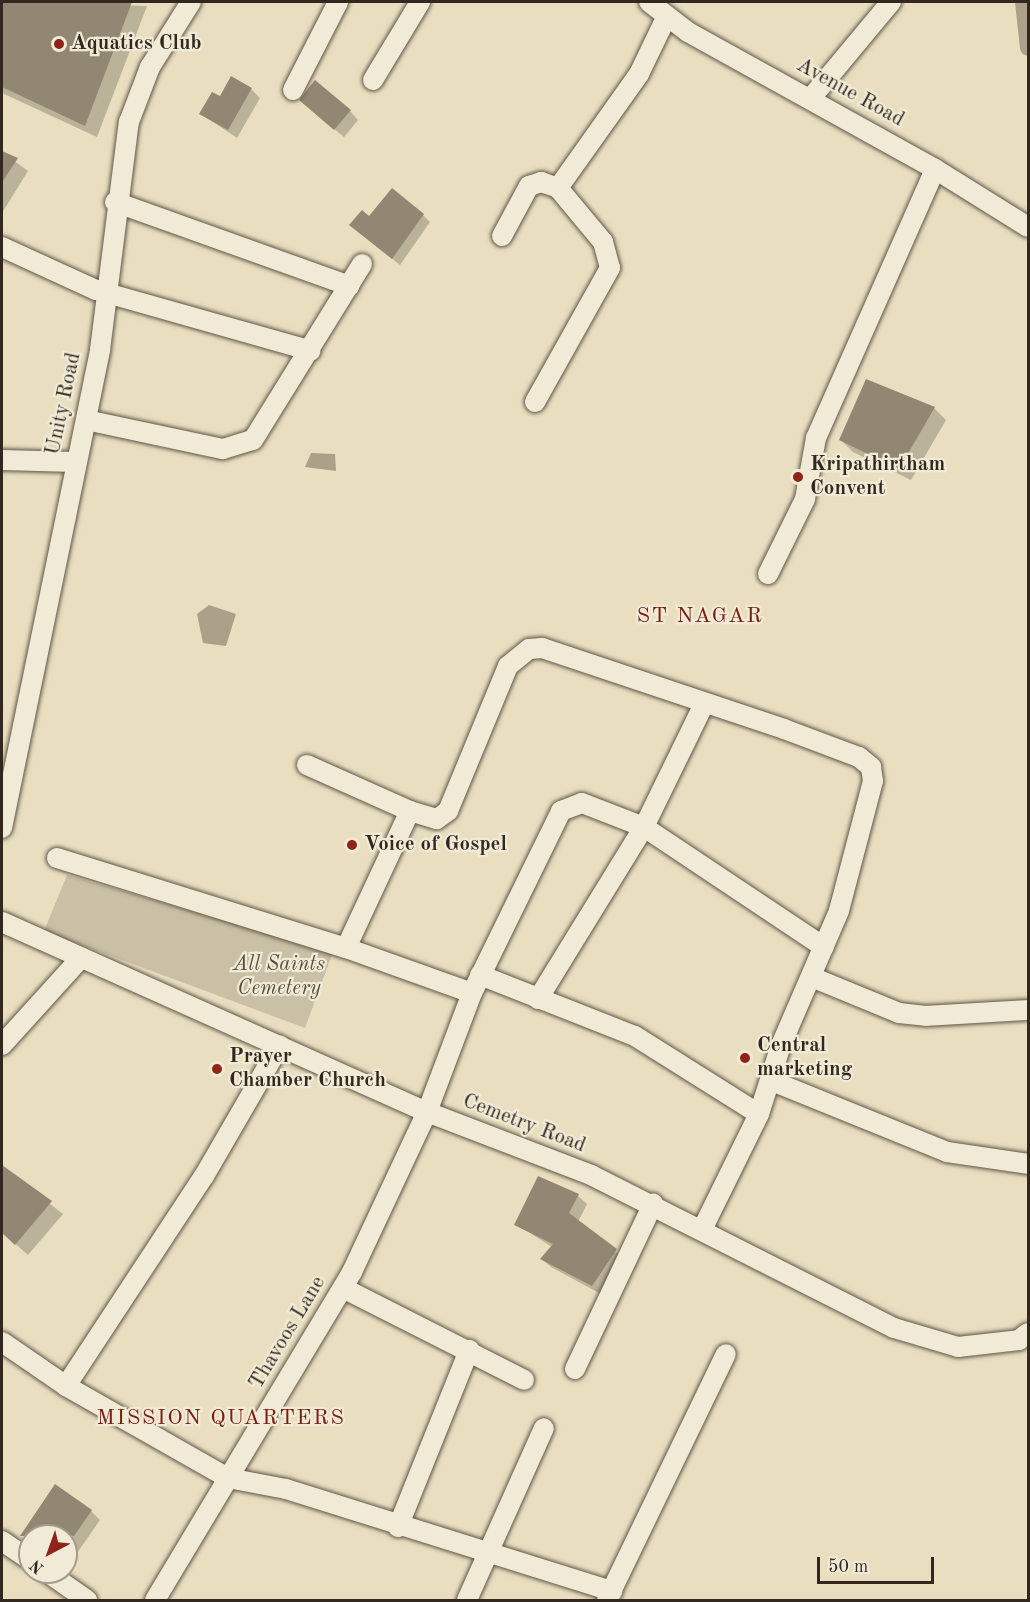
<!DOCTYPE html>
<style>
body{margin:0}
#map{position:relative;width:1030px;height:1602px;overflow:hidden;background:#e9dfc0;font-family:"Old Standard TT",serif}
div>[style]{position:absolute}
.green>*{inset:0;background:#cac0a5}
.water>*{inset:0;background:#aba189}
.shadow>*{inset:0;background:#0003}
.canal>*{height:16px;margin:-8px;padding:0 8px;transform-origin:8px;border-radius:8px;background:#aba189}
.building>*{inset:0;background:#918773}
.roads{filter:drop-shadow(0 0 2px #605647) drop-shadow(0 0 2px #605647)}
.minor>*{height:20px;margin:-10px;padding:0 10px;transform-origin:10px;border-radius:10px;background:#f1ead6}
.dots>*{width:16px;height:16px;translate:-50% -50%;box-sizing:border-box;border:3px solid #f1ead6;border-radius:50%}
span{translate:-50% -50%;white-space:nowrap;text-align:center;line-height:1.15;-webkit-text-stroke:4.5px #f1ead6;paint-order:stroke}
.poi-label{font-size:21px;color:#32281f;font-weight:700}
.left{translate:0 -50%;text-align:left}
.street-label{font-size:21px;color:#32281f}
.park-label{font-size:21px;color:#584e40;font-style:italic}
.neighbourhood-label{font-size:22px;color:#7a1f14;letter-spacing:1.5px}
.frame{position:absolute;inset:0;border:3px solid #32281f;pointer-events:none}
.north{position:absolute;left:18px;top:1524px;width:60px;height:60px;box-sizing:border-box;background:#f1ead6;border:2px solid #a59c8d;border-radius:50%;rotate:221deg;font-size:16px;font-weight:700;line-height:24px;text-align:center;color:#32281f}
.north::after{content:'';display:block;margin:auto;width:21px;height:27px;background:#8f2418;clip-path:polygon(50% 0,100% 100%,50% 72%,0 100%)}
.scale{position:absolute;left:817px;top:1557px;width:117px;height:27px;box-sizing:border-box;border:3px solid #32281f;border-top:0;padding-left:8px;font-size:18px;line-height:21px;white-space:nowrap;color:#32281f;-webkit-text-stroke:4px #f1ead6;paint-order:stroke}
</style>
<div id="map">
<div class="green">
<i style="clip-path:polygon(67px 875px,333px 952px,305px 1028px,44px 931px)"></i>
</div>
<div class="water">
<i style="clip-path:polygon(311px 453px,335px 454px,336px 471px,305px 467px)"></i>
<i style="clip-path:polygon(209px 605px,236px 614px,226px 646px,203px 643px,197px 614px)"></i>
</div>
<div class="shadow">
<i style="clip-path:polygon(2px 2px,147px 6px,97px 137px,2px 93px)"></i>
<i style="clip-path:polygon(251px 89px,260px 98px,237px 138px,201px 114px,220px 98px)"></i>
<i style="clip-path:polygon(310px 109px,350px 111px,358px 120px,344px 137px)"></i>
<i style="clip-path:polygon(2px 152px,28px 171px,2px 213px)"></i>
<i style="clip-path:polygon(423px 215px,430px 222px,400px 265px,351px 225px)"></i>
<i style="clip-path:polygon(934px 408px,946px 420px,911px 480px,853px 452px,841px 440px)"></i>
<i style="clip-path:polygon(2px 1167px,63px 1214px,28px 1255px,2px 1232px)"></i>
<i style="clip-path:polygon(539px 1178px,578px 1196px,587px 1204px,578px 1222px,624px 1259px,601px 1294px,551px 1267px,542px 1259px,552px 1247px,516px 1224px)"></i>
<i style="clip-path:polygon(91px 1511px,100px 1520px,68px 1566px,66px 1536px,30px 1540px,23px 1533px)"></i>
</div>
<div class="canal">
<i style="left:1023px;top:2px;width:46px;rotate:83.8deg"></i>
</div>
<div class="building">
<i style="clip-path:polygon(2px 2px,132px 2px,85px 126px,2px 87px)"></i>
<i style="clip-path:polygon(231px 76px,252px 88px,228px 130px,199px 114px,212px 92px,220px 96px)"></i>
<i style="clip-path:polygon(315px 80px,351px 110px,334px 130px,299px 100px)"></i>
<i style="clip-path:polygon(2px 151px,18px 158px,2px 182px)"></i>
<i style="clip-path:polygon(392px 188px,424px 214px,392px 259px,349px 225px,362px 210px,369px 216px)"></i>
<i style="clip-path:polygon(866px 379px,935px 407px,899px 469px,839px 440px)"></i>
<i style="clip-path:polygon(2px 1165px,52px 1201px,15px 1245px,2px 1233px)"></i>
<i style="clip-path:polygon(538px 1176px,579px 1194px,569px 1213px,617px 1249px,592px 1286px,540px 1259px,553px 1244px,514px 1225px)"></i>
<i style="clip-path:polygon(55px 1484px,92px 1510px,74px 1536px,20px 1536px)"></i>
</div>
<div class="roads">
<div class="minor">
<i style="left:649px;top:2px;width:49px;rotate:37.6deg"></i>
<i style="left:688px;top:32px;width:282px;rotate:29deg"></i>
<i style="left:935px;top:169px;width:110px;rotate:31.9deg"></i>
<i style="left:373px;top:80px;width:91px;rotate:-58.9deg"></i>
<i style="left:293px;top:90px;width:99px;rotate:-62.9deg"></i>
<i style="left:811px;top:98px;width:125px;rotate:-50.2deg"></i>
<i style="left:115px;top:202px;width:249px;rotate:19.7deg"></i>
<i style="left:502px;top:236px;width:57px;rotate:-61.6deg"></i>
<i style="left:529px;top:186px;width:13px;rotate:-18deg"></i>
<i style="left:541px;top:182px;width:18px;rotate:19deg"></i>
<i style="left:558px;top:188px;width:140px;rotate:-54.6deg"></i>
<i style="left:639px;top:74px;width:62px;rotate:-64.3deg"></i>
<i style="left:2px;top:247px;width:103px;rotate:24.6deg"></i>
<i style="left:96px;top:290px;width:223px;rotate:15.8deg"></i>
<i style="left:535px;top:402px;width:154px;rotate:-60.8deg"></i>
<i style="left:610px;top:268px;width:27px;rotate:-105deg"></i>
<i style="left:603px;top:242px;width:70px;rotate:-129.8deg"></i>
<i style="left:86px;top:420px;width:140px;rotate:12deg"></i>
<i style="left:223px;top:449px;width:31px;rotate:-17deg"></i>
<i style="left:253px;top:440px;width:207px;rotate:-58.2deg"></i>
<i style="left:2px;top:460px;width:73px;rotate:1.6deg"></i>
<i style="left:768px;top:574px;width:84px;rotate:-63.7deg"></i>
<i style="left:805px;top:499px;width:62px;rotate:-79.8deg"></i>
<i style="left:816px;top:438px;width:294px;rotate:-66.1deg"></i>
<i style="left:410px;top:811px;width:28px;rotate:17deg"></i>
<i style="left:437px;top:819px;width:14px;rotate:-36deg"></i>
<i style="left:448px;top:811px;width:157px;rotate:-67.5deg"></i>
<i style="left:508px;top:666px;width:27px;rotate:-39deg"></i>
<i style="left:529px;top:649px;width:13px;rotate:-4deg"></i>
<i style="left:542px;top:648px;width:255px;rotate:18.5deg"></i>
<i style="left:784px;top:729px;width:80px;rotate:20.5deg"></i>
<i style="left:859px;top:757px;width:16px;rotate:40deg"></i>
<i style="left:871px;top:767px;width:14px;rotate:82deg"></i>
<i style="left:873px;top:781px;width:134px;rotate:104.7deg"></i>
<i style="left:839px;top:911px;width:146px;rotate:113.4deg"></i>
<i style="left:781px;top:1045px;width:72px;rotate:107.7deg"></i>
<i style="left:759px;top:1114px;width:127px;rotate:116.2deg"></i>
<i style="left:2px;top:828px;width:488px;rotate:-78.4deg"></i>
<i style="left:100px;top:350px;width:230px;rotate:-82.8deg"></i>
<i style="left:129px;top:122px;width:59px;rotate:-69.1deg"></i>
<i style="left:150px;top:67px;width:77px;rotate:-57.8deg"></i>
<i style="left:57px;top:858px;width:303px;rotate:17.3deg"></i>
<i style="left:2px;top:922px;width:466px;rotate:24.1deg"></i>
<i style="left:427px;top:1112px;width:176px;rotate:21deg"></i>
<i style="left:591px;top:1175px;width:339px;rotate:26.8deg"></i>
<i style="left:894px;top:1328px;width:67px;rotate:16.5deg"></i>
<i style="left:958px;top:1347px;width:61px;rotate:-6.5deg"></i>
<i style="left:1019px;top:1340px;width:11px;rotate:-38deg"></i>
<i style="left:480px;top:975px;width:167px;rotate:21.5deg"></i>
<i style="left:635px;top:1036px;width:146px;rotate:32.2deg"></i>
<i style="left:814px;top:978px;width:92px;rotate:22.4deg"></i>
<i style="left:899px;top:1013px;width:27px;rotate:6deg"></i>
<i style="left:926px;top:1016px;width:102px;rotate:-3.4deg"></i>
<i style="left:472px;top:993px;width:203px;rotate:-63.9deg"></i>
<i style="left:561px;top:811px;width:22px;rotate:-21deg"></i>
<i style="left:582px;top:803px;width:66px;rotate:21.2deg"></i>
<i style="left:644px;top:827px;width:137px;rotate:-64deg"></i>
<i style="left:538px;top:999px;width:202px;rotate:-58.4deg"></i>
<i style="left:644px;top:827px;width:216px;rotate:33.7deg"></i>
<i style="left:2px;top:1045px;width:118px;rotate:-47.8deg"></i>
<i style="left:772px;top:1081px;width:189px;rotate:22.1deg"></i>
<i style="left:947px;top:1152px;width:82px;rotate:8.4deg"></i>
<i style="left:343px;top:1288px;width:203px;rotate:26.9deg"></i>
<i style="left:2px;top:1342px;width:78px;rotate:34.5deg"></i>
<i style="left:66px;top:1386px;width:186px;rotate:29.6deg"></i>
<i style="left:228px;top:1478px;width:59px;rotate:10.7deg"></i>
<i style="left:286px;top:1489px;width:342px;rotate:17.4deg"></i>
<i style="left:575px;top:1369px;width:183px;rotate:-64.7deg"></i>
<i style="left:66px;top:1386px;width:251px;rotate:-56.7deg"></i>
<i style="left:204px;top:1176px;width:151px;rotate:-59.9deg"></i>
<i style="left:398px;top:1527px;width:191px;rotate:-68.1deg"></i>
<i style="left:2px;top:1541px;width:34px;rotate:34deg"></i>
<i style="left:47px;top:1572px;width:49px;rotate:35deg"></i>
<i style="left:155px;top:1600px;width:383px;rotate:-59deg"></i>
<i style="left:352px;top:1272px;width:177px;rotate:-64.9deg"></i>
<i style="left:427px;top:1112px;width:127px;rotate:-69.3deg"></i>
<i style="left:472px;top:993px;width:134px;rotate:-160.3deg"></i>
<i style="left:346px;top:948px;width:151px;rotate:-65deg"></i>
<i style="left:410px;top:811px;width:113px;rotate:-155.9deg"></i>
<i style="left:467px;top:1600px;width:188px;rotate:-65.9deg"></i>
<i style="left:607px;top:1600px;width:273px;rotate:-64.2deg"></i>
</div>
</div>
<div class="dots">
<i style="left:59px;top:44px;background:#8f2418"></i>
<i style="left:798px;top:477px;background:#8f2418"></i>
<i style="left:352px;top:845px;background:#8f2418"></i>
<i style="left:745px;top:1058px;background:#8f2418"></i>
<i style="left:217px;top:1069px;background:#8f2418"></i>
</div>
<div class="poi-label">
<span class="left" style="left:71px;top:44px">Aquatics Club</span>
<span class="left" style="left:810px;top:477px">Kripathirtham<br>Convent</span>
<span class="left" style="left:364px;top:845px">Voice of Gospel</span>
<span class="left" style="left:757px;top:1058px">Central<br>marketing</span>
<span class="left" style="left:229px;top:1069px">Prayer<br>Chamber Church</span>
</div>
<div class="street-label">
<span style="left:850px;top:93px;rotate:29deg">Avenue Road</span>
<span style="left:64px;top:404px;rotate:-78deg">Unity Road</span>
<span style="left:524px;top:1124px;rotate:21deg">Cemetry Road</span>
<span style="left:288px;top:1333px;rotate:-59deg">Thavoos Lane</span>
</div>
<div class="park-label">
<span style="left:279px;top:977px">All Saints<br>Cemetery</span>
</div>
<div class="neighbourhood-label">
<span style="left:700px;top:617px">ST NAGAR</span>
<span style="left:221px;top:1419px">MISSION QUARTERS</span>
</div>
<div class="frame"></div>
<div class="north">N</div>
<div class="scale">50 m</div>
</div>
